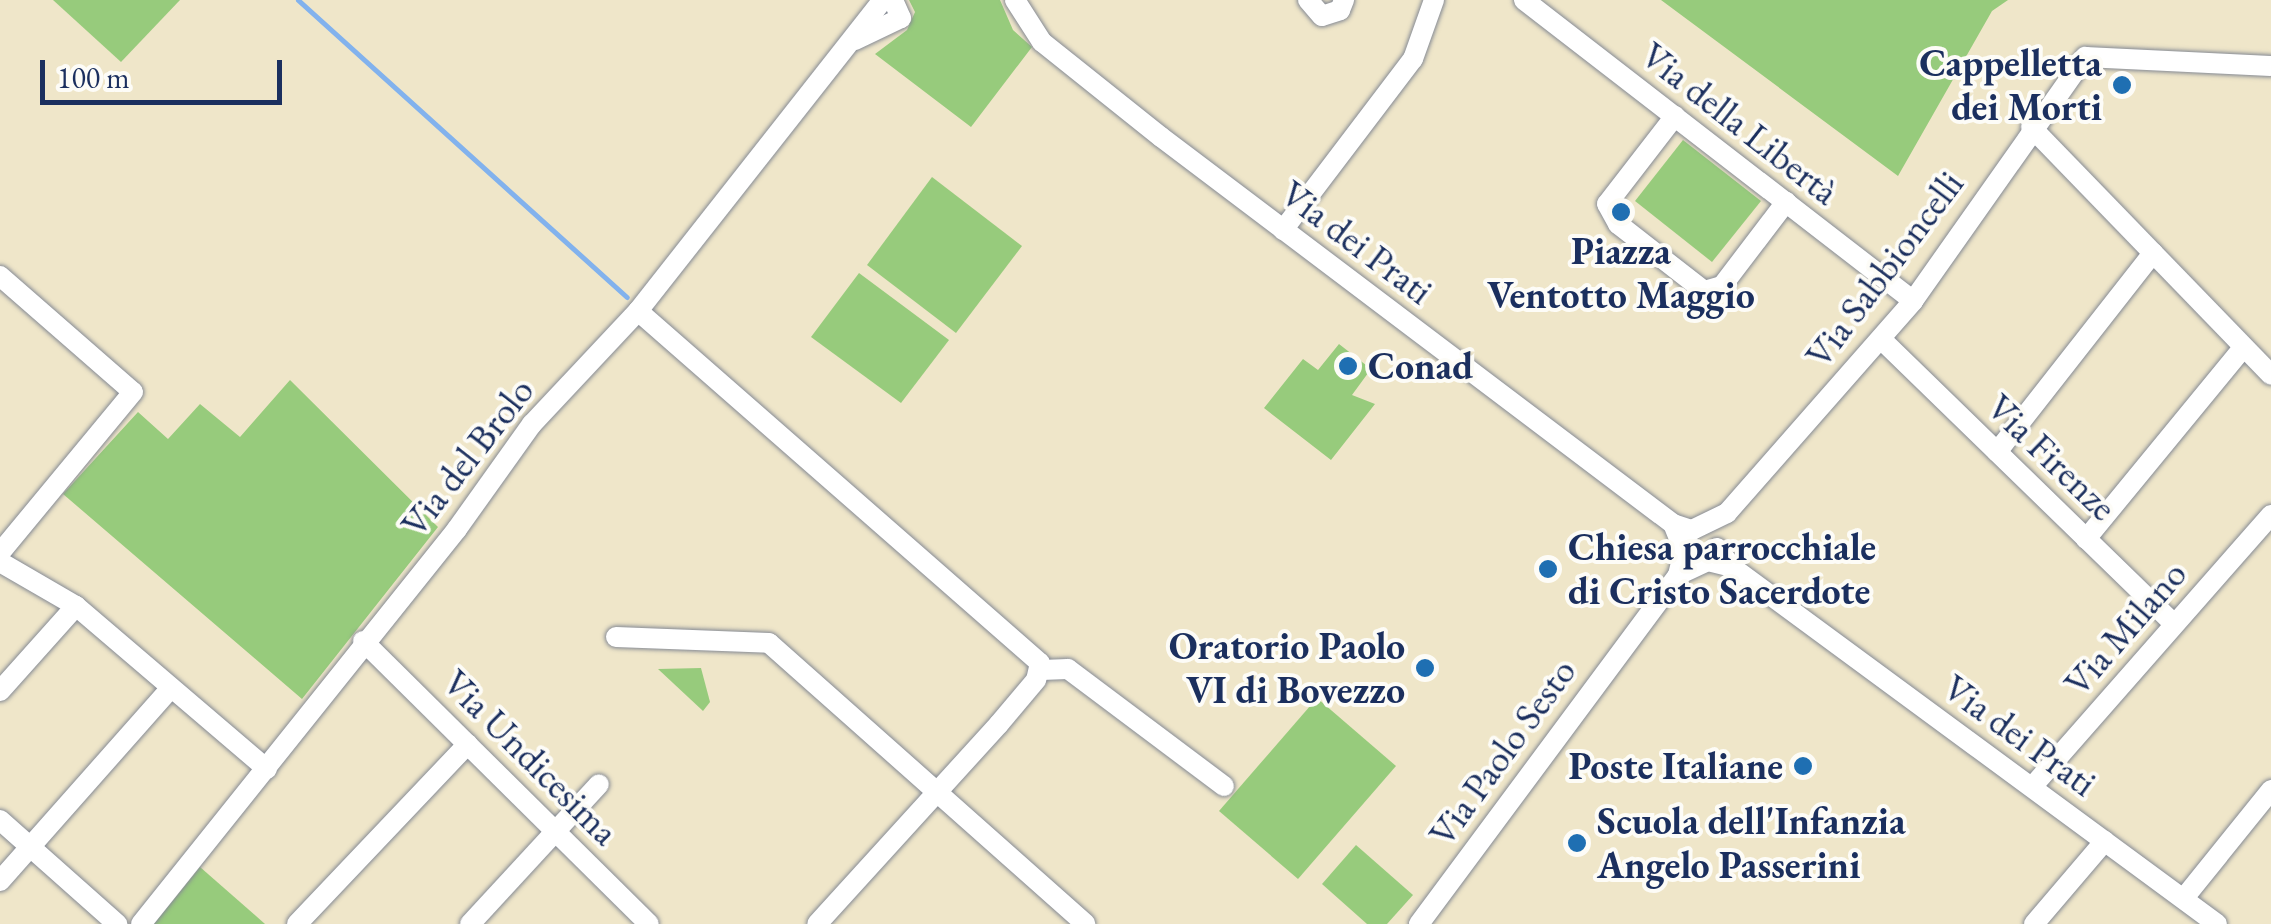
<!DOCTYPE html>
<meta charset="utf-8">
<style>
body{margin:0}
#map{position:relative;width:2271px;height:924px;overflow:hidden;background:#efe6c9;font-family:"EB Garamond",serif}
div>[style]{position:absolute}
.green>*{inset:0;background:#97cb7c}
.stream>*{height:5px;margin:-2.5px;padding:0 2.5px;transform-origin:2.5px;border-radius:2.5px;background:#82b2ed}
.roads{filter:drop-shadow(0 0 2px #858a94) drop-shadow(0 0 2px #858a94)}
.street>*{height:20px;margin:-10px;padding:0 10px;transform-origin:10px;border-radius:10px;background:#fff}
.dots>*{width:28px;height:28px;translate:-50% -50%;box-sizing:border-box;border:5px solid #fdfcf7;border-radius:50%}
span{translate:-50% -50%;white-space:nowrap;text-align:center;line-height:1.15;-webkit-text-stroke:8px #fdfcf7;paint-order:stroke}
.poi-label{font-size:38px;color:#1b2f5e;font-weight:700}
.right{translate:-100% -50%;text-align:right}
.left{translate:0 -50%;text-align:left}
.street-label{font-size:38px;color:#1b2f5e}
.scale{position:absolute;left:40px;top:60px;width:242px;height:45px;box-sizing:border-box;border:5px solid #1b2f5e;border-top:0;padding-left:12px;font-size:30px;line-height:35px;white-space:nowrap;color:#1b2f5e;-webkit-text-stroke:8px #fdfcf7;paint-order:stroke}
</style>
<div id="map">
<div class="green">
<i style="clip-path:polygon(53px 0,180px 0,121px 62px)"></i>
<i style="clip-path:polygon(909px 0,1000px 0,1013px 30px,1032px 47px,971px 127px,875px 54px,907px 30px,915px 12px)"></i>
<i style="clip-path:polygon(1661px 0,2008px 0,1992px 11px,1898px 176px)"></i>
<i style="clip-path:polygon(1683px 140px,1761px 201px,1712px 262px,1635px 201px)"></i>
<i style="clip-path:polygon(932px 177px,1022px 246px,956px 333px,867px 265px)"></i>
<i style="clip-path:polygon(859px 273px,949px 340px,901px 403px,811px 337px)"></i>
<i style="clip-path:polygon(1339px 344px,1371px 369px,1352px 395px,1375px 404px,1331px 460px,1264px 408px,1303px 359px,1318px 370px)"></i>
<i style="clip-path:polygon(290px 380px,438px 527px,302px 699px,63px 494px,138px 412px,168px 439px,200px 404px,240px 437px)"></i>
<i style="clip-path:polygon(701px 668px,710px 702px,703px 711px,658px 669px)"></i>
<i style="clip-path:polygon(1317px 698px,1396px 766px,1298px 879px,1219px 811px)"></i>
<i style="clip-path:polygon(1356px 845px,1413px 895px,1387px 924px,1367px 924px,1322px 884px)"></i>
<i style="clip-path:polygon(200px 867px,265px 924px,154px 924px)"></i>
</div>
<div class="stream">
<i style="left:298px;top:0;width:443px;rotate:42.1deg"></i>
</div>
<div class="roads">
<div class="street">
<i style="left:1015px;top:0;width:50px;rotate:57.3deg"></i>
<i style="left:1042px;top:42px;width:152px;rotate:38.6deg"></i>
<i style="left:1161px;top:137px;width:642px;rotate:37.08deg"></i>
<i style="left:1673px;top:524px;width:20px;rotate:18deg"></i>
<i style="left:1692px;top:530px;width:39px;rotate:-26deg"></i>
<i style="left:1727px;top:513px;width:282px;rotate:-48.7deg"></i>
<i style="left:1913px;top:301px;width:299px;rotate:-54.8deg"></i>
<i style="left:2085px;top:57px;width:186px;rotate:2.8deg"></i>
<i style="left:1308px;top:0;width:21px;rotate:49deg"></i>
<i style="left:1322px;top:16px;width:19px;rotate:-18deg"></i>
<i style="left:1340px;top:10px;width:11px;rotate:-68deg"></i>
<i style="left:1524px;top:0;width:492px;rotate:37.7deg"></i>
<i style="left:855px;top:40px;width:51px;rotate:-25.6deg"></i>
<i style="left:901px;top:18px;width:20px;rotate:-114deg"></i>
<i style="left:1675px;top:116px;width:111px;rotate:127.7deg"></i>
<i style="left:1607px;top:204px;width:23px;rotate:61deg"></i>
<i style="left:1618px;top:224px;width:109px;rotate:37.9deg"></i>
<i style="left:1704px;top:291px;width:19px;rotate:-16deg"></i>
<i style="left:1722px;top:286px;width:106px;rotate:-52.7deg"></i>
<i style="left:2031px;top:127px;width:345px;rotate:45.9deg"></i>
<i style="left:1283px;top:230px;width:215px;rotate:-52.8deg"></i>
<i style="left:1413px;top:59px;width:63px;rotate:-70.4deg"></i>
<i style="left:0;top:276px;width:176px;rotate:41.1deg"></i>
<i style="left:133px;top:392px;width:209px;rotate:129.6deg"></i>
<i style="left:638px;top:311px;width:534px;rotate:41.21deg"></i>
<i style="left:1040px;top:663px;width:17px;rotate:103deg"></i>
<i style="left:1036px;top:680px;width:57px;rotate:130.1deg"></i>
<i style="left:999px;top:724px;width:270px;rotate:132.3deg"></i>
<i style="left:1881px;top:339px;width:409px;rotate:44.2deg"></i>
<i style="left:1997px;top:452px;width:253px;rotate:-51.9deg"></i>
<i style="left:2086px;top:539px;width:247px;rotate:-50.6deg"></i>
<i style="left:1717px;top:548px;width:24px;rotate:52deg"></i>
<i style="left:1732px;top:567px;width:602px;rotate:36.36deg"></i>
<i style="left:0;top:562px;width:88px;rotate:30.1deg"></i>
<i style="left:76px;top:606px;width:251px;rotate:40.5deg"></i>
<i style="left:1678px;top:575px;width:33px;rotate:-25deg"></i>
<i style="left:1708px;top:561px;width:25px;rotate:14deg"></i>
<i style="left:616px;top:637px;width:153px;rotate:2.2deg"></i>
<i style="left:769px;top:643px;width:423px;rotate:41.6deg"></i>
<i style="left:363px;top:641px;width:402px;rotate:44.7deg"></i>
<i style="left:1041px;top:670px;width:27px;rotate:-2deg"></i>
<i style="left:1068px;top:669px;width:195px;rotate:36.9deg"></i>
<i style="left:0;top:691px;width:114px;rotate:-48.2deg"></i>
<i style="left:2032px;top:787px;width:362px;rotate:-48.7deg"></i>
<i style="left:0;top:820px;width:157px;rotate:41.6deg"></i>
<i style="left:0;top:881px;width:258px;rotate:-48.5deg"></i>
<i style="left:2184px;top:898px;width:139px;rotate:-51.1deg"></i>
<i style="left:141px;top:924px;width:506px;rotate:-51.34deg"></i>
<i style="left:457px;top:529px;width:129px;rotate:-54.5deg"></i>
<i style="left:532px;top:424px;width:155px;rotate:-46.8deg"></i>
<i style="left:638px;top:311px;width:396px;rotate:-51.8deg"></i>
<i style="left:297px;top:924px;width:248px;rotate:-46.5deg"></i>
<i style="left:470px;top:924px;width:190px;rotate:-47.3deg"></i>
<i style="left:1419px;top:924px;width:435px;rotate:-53.4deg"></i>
<i style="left:1678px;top:575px;width:25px;rotate:-76deg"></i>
<i style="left:1684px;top:551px;width:29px;rotate:-112deg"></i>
<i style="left:2034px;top:924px;width:109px;rotate:-49.5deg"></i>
</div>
</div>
<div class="dots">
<i style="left:2122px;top:85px;background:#1f6fb2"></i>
<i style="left:1621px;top:212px;background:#1f6fb2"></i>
<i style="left:1348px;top:366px;background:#1f6fb2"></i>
<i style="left:1548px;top:569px;background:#1f6fb2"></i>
<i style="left:1425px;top:668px;background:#1f6fb2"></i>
<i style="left:1803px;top:766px;background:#1f6fb2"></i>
<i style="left:1577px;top:843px;background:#1f6fb2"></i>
</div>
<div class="poi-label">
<span class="right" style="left:2102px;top:85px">Cappelletta<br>dei Morti</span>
<span style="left:1621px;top:273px">Piazza<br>Ventotto Maggio</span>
<span class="left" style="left:1368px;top:366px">Conad</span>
<span class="left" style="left:1568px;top:569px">Chiesa parrocchiale<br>di Cristo Sacerdote</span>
<span class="right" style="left:1405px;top:668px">Oratorio Paolo<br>VI di Bovezzo</span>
<span class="right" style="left:1783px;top:766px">Poste Italiane</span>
<span class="left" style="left:1597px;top:843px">Scuola dell'Infanzia<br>Angelo Passerini</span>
</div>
<div class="street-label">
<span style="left:1740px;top:123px;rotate:38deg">Via della Libertà</span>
<span style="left:1357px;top:242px;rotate:37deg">Via dei Prati</span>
<span style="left:1884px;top:269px;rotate:-53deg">Via Sabbioncelli</span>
<span style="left:467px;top:457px;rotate:-52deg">Via del Brolo</span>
<span style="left:2052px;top:457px;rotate:44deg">Via Firenze</span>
<span style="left:2125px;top:628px;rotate:-49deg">Via Milano</span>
<span style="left:2020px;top:735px;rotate:36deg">Via dei Prati</span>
<span style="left:1502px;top:752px;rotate:-54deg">Via Paolo Sesto</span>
<span style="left:531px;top:757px;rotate:45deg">Via Undicesima</span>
</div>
<div class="scale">100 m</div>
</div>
